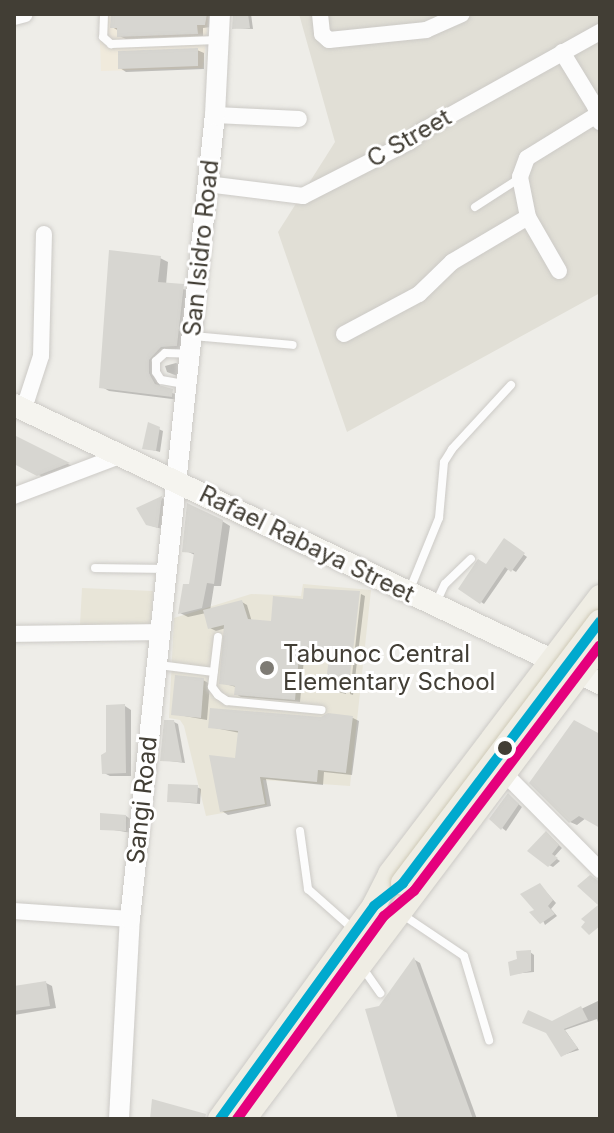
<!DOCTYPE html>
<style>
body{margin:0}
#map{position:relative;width:614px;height:1133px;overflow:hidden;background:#eeede8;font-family:Inter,sans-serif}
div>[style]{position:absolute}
.residential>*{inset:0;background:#e1dfd6}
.commercial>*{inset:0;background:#f0eadc}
.education>*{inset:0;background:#e8e5d8}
.shadow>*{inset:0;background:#0003}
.building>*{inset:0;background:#d7d6d1}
.roads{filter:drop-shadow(0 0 2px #cccac6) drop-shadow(0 0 2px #cccac6)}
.service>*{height:8px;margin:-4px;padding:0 4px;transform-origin:4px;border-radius:4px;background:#fcfcfc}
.minor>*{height:16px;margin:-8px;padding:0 8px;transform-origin:8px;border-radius:8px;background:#fcfcfc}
.tertiary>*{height:20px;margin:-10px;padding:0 10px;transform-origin:10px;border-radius:10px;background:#fcfcfc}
.secondary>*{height:22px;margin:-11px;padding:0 11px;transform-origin:11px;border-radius:11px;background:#f5f4ef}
.primary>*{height:24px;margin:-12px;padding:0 12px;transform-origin:12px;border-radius:12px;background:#efede4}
.bridges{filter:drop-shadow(0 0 2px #cfcab7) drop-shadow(0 0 2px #cfcab7)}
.primary-bridge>*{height:24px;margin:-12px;padding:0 12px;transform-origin:12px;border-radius:12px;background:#efede4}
.bus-1>*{height:10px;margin:-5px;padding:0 5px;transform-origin:5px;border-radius:5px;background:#00a9ce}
.bus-2>*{height:10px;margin:-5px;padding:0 5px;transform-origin:5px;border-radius:5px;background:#e5007d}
.dots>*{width:22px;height:22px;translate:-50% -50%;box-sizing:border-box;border:4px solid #fff;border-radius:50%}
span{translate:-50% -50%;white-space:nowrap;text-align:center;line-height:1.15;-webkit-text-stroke:6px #fff;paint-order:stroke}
.street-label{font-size:24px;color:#423e35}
.poi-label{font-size:24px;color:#423e35}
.left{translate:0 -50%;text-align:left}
.frame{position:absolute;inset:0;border:16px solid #423e35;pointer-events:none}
</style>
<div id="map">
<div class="residential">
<i style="clip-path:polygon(299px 14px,600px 14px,600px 293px,347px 432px,278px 232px,335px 142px)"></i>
</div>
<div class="commercial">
<i style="clip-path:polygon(99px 14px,209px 14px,203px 68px,101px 71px)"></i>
</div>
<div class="education">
<i style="clip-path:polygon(303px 584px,371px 590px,350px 786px,263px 780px,267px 805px,206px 816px,184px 726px,180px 720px,169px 718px,174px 618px,251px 594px,301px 596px)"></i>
<i style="clip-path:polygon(82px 588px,153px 591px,151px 628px,80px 625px)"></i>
</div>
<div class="shadow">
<i style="clip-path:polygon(136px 14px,213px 14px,211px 27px,203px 28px,203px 36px,126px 39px,119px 36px,119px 31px,112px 27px)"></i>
<i style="clip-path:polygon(235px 14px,251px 14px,253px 29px,234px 28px)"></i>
<i style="clip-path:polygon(197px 50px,204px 53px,204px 69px,126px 72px,120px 68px)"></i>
<i style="clip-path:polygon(160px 258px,168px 262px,166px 285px,191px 291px,185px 350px,159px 360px,156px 378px,162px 389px,180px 396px,180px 400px,109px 391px,102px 387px)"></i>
<i style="clip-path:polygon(176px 363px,182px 366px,180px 377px,167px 372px,165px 366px)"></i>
<i style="clip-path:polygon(150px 425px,163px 431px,160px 452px,145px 448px)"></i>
<i style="clip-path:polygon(14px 437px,74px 467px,45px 478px,14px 463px)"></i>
<i style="clip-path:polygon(162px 498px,165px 500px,162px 529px,152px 526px)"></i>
<i style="clip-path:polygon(222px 521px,230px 526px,221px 586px,214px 586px,210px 611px,242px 602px,247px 605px,252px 622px,273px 624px,305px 601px,358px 592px,346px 694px,327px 689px,332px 651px,305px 648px,300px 702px,241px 697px,236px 694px,236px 687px,222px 683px,226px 628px,216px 631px,210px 628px,206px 613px,188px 617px,180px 613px,190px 587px,195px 555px,184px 550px)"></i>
<i style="clip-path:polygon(505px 541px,527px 557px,516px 572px,509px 568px,484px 604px,461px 588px,486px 566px)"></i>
<i style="clip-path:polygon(361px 594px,365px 596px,353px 695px,350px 694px)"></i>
<i style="clip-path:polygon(203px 680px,210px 684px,207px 720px,173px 714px)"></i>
<i style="clip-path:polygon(125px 706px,131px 710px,131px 776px,110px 776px,104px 773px)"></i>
<i style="clip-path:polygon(353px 718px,359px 721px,352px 775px,324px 772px,323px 785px,266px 779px,271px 806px,228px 815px,222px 811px,237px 760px,240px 733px,210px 727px)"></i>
<i style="clip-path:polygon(174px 722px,178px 724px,185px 763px,162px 760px)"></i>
<i style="clip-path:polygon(600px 736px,600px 826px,586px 818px,577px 825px,570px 822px)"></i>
<i style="clip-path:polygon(197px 787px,201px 789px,200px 804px,169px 801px)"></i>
<i style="clip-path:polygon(512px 798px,522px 807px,506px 831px,491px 819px)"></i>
<i style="clip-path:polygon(126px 816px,132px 820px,132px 833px,102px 828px)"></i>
<i style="clip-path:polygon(550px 836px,562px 848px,554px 857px,560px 861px,553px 867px,549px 865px)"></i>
<i style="clip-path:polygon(540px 885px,556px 903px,551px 909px,557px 916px,545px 925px,538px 910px)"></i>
<i style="clip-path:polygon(530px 952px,534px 955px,534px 972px,512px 974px)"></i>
<i style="clip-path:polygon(415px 960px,420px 963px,477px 1119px,400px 1119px,380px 1008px)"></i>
<i style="clip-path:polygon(46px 983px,52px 986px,56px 1008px,14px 1015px,14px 988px)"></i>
<i style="clip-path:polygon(600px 1000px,600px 1029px,597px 1019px,565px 1030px,579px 1050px,563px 1055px,552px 1023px)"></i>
</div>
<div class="building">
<i style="clip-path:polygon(111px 14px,207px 14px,205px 25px,197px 25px,198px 34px,117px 37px,117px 28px,110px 28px)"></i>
<i style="clip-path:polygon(233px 14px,248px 14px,250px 28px,232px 29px)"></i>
<i style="clip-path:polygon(198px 48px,198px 66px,118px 69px,118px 51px)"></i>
<i style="clip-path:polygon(109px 250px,161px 256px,158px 282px,184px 284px,177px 346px,161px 347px,149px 360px,149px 373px,155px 384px,173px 389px,172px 397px,99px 388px)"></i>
<i style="clip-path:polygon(148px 422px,160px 427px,156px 451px,142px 449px)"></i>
<i style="clip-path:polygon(14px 435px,70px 463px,37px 476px,14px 464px)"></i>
<i style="clip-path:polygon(162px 496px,158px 528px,146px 525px,136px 508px)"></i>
<i style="clip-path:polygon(187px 503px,223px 520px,214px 584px,207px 583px,202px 608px,178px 614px,183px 584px,189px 584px,194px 553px,182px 552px)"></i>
<i style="clip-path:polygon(504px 538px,525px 553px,511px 572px,505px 567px,480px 604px,458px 589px,478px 559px,486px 564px)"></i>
<i style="clip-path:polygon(304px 588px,360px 591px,348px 693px,325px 690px,330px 649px,300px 646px,295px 700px,234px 695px,235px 686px,219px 684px,224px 625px,208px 629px,203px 610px,242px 600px,248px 619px,271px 621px,273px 596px,303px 599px)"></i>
<i style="clip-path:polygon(175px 675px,204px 678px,201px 718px,171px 715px)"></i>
<i style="clip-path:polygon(125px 704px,126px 773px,102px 774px,101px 755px,106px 752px,106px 705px)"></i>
<i style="clip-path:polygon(210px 708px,321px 717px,328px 713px,353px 716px,346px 773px,318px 770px,317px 782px,260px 777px,265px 804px,220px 812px,209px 755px,235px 758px,238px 731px,208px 728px)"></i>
<i style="clip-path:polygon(164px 720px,174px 720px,182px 762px,160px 761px)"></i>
<i style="clip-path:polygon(574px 720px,600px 734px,600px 828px,579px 816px,569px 823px,529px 783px)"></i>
<i style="clip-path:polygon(168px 784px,198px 785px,197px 803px,167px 802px)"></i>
<i style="clip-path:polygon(508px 793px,519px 804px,501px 830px,489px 819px)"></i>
<i style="clip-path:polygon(100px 813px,126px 815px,126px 831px,100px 830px)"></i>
<i style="clip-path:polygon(546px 831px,559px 845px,552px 854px,558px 858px,548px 867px,527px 851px)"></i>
<i style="clip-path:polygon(590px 875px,600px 882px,600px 926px,589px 935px,581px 927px,585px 922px,581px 919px,598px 905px,577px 886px)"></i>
<i style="clip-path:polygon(540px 883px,553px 900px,548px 906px,555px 914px,540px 924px,529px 912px,534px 910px,520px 894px)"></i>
<i style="clip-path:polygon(531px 950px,531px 971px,510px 976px,508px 962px,517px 959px,516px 951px)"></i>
<i style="clip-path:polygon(414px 957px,473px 1119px,398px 1119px,365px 1009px,379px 1006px)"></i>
<i style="clip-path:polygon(46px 981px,50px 1006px,14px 1011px,14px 986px)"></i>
<i style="clip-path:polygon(581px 1006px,588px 1020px,564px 1029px,578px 1048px,561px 1057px,546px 1033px,522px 1023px,528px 1010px,552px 1021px)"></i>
<i style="clip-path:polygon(152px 1099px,206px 1114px,205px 1119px,150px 1119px)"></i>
</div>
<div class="roads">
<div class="service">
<i style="left:104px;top:14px;width:23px;rotate:92deg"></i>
<i style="left:103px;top:37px;width:11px;rotate:41deg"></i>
<i style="left:111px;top:44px;width:106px;rotate:-2.2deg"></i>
<i style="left:475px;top:207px;width:54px;rotate:-32.8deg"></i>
<i style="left:193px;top:336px;width:100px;rotate:5.1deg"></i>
<i style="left:184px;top:384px;width:23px;rotate:-170deg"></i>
<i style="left:161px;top:380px;width:9px;rotate:-122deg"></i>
<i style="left:156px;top:372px;width:11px;rotate:-90deg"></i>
<i style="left:156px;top:361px;width:12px;rotate:-42deg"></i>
<i style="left:165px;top:353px;width:25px;rotate:2deg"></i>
<i style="left:95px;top:568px;width:70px;rotate:0.8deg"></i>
<i style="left:410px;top:589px;width:77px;rotate:-67.8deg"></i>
<i style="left:439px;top:518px;width:56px;rotate:-84.9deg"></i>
<i style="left:444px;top:462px;width:15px;rotate:-58deg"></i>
<i style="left:452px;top:449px;width:87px;rotate:-47.3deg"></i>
<i style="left:435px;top:605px;width:23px;rotate:-65deg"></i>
<i style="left:445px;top:584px;width:36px;rotate:-44deg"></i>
<i style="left:218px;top:637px;width:50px;rotate:96.8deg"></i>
<i style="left:212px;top:687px;width:10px;rotate:53deg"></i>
<i style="left:218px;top:695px;width:11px;rotate:34deg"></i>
<i style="left:227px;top:701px;width:95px;rotate:5.4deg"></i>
<i style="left:159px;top:665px;width:55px;rotate:7.3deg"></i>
<i style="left:300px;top:831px;width:59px;rotate:82.1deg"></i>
<i style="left:308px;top:889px;width:60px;rotate:41.6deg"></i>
<i style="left:403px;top:915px;width:73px;rotate:33.9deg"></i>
<i style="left:464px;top:956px;width:88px;rotate:73.4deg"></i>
<i style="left:362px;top:967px;width:32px;rotate:55deg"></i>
</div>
<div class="minor">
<i style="left:320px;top:14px;width:20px;rotate:84deg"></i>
<i style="left:322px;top:34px;width:9px;rotate:41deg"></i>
<i style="left:329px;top:40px;width:98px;rotate:-5.9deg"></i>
<i style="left:426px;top:30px;width:39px;rotate:-24deg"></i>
<i style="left:14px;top:17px;width:11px;rotate:-15deg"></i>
<i style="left:562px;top:52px;width:63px;rotate:58.6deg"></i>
<i style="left:595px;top:106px;width:17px;rotate:73deg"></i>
<i style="left:215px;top:115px;width:84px;rotate:2.7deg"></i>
<i style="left:207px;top:184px;width:97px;rotate:7.1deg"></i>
<i style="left:303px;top:196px;width:119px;rotate:-27deg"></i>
<i style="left:409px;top:142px;width:17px;rotate:-40deg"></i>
<i style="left:422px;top:131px;width:204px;rotate:-29.1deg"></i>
<i style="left:559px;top:271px;width:62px;rotate:-119.9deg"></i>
<i style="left:528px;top:217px;width:41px;rotate:-101.3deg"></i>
<i style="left:520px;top:177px;width:20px;rotate:-70deg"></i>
<i style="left:527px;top:158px;width:80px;rotate:-31.7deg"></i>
<i style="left:344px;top:334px;width:85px;rotate:-28.1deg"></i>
<i style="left:419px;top:294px;width:46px;rotate:-44.1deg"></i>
<i style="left:452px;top:262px;width:88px;rotate:-30.6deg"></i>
<i style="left:20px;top:408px;width:11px;rotate:-52deg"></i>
<i style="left:27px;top:399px;width:45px;rotate:-72deg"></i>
<i style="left:41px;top:356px;width:122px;rotate:-88.6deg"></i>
<i style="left:14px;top:496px;width:116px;rotate:-20.8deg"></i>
<i style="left:14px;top:634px;width:144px;rotate:-0.8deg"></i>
<i style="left:506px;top:775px;width:134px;rotate:45.3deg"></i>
<i style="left:14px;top:911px;width:116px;rotate:3.9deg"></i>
</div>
<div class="tertiary">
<i style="left:119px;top:1119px;width:200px;rotate:-86.9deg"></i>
<i style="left:130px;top:919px;width:808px;rotate:-83.97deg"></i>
<i style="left:215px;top:115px;width:101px;rotate:-87.2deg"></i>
</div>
<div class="secondary">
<i style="left:14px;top:405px;width:649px;rotate:25.38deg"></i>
</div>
<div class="primary">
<i style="left:220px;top:1119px;width:263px;rotate:-54.1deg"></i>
<i style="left:374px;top:906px;width:36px;rotate:-63deg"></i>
<i style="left:390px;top:874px;width:348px;rotate:-52.8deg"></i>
<i style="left:244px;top:1119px;width:592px;rotate:-53.03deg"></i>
</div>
</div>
<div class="bridges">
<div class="primary-bridge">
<i style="left:403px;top:883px;width:327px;rotate:-53deg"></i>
</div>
</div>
<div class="bus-1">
<i style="left:220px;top:1119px;width:263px;rotate:-54.1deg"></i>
<i style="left:374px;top:906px;width:37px;rotate:-38deg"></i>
<i style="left:403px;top:883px;width:327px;rotate:-53deg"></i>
</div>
<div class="bus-2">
<i style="left:237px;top:1119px;width:251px;rotate:-54.1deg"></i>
<i style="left:384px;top:916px;width:39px;rotate:-40deg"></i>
<i style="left:414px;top:891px;width:308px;rotate:-52.9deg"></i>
</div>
<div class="dots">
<i style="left:267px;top:668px;background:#7e7b74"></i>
<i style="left:505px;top:748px;background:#423e35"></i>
</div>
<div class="street-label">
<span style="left:409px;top:138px;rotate:-30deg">C Street</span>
<span style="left:201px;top:248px;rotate:-84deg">San Isidro Road</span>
<span style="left:307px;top:544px;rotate:26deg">Rafael Rabaya Street</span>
<span style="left:142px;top:800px;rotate:-84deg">Sangi Road</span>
</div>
<div class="poi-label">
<span class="left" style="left:283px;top:668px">Tabunoc Central<br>Elementary School</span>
</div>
<div class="frame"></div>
</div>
